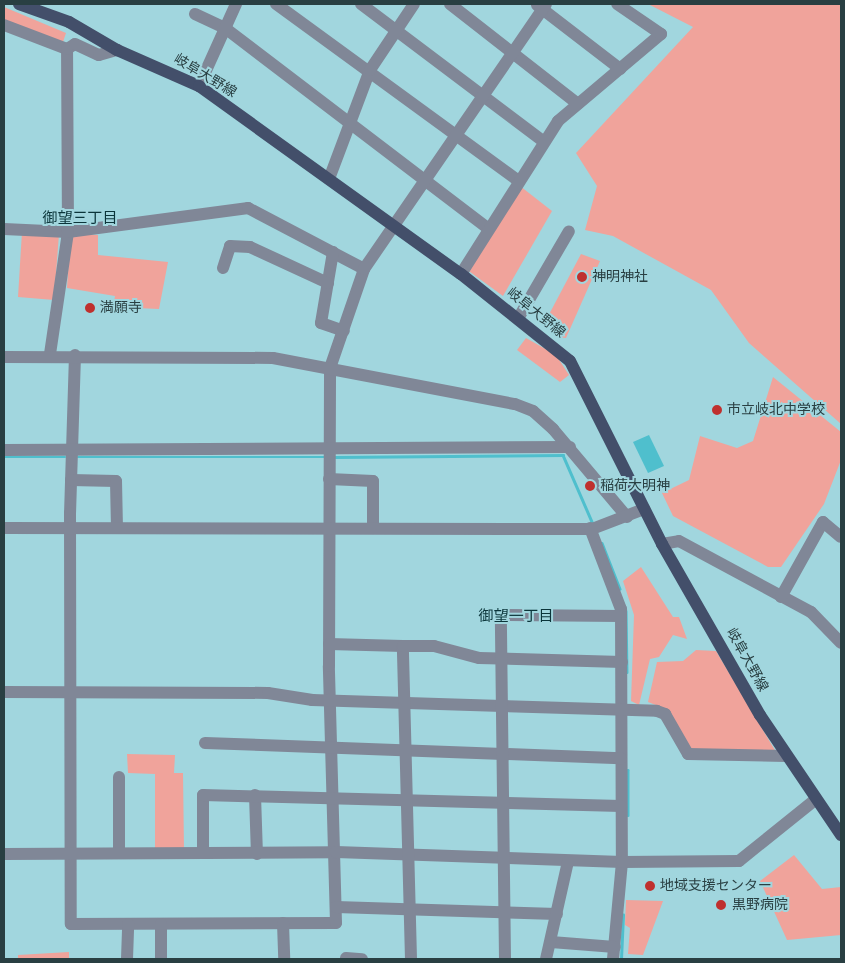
<!DOCTYPE html>
<meta charset="utf-8">
<style>
body{margin:0}
#map{position:relative;width:845px;height:963px;overflow:hidden;background:#a1d6de;font-family:Signika,"Noto Sans JP",sans-serif}
div>[style]{position:absolute}
.green>*{inset:0;background:#f0a39b}
.water>*{inset:0;background:#4fbfcd}
.stream>*{height:2.5px;margin:-1.25px;padding:0 1.25px;transform-origin:1.25px;border-radius:1.25px;background:#4fbfcd}
.minor>*{height:12px;margin:-6px;padding:0 6px;transform-origin:6px;border-radius:6px;background:#808797}
.major>*{height:12px;margin:-6px;padding:0 6px;transform-origin:6px;border-radius:6px;background:#434f6a}
.dots>*{width:14px;height:14px;translate:-50% -50%;box-sizing:border-box;border:2px solid #a1d6de;border-radius:50%}
span{translate:-50% -50%;white-space:nowrap;text-align:center;line-height:1.15;-webkit-text-stroke:4px #a1d6de;paint-order:stroke}
.street-label{font-size:14px;color:#293f42}
.poi-label{font-size:14px;color:#293f42}
.left{translate:0 -50%;text-align:left}
.neighbourhood-label{font-size:15px;color:#0b353a}
.frame{position:absolute;inset:0;border:5px solid #293f42;pointer-events:none}
</style>
<div id="map">
<div class="green">
<i style="clip-path:polygon(648px 4px,841px 4px,841px 424px,749px 343px,711px 290px,613px 236px,585px 230px,597px 186px,576px 153px,693px 27px)"></i>
<i style="clip-path:polygon(4px 7px,66px 33px,63px 42px,4px 21px)"></i>
<i style="clip-path:polygon(520px 186px,552px 211px,503px 296px,466px 269px)"></i>
<i style="clip-path:polygon(22px 232px,59px 234px,54px 300px,18px 297px)"></i>
<i style="clip-path:polygon(76px 234px,98px 235px,98px 255px,168px 262px,159px 309px,113px 307px,115px 296px,67px 288px,70px 241px)"></i>
<i style="clip-path:polygon(581px 254px,600px 261px,566px 338px,557px 337px,545px 322px)"></i>
<i style="clip-path:polygon(526px 338px,556px 355px,569px 375px,560px 382px,517px 350px)"></i>
<i style="clip-path:polygon(773px 377px,841px 432px,841px 460px,824px 504px,781px 567px,768px 567px,673px 516px,662px 493px,689px 480px,700px 436px,737px 448px,753px 441px)"></i>
<i style="clip-path:polygon(641px 567px,673px 617px,679px 617px,687px 639px,673px 635px,659px 657px,650px 659px,639px 705px,631px 701px,634px 615px,623px 581px)"></i>
<i style="clip-path:polygon(696px 650px,716px 651px,776px 752px,690px 751px,666px 709px,648px 702px,657px 662px,683px 661px)"></i>
<i style="clip-path:polygon(127px 754px,175px 755px,174px 773px,183px 773px,184px 850px,155px 848px,155px 774px,128px 773px)"></i>
<i style="clip-path:polygon(794px 855px,822px 889px,841px 887px,841px 935px,787px 940px,760px 881px)"></i>
<i style="clip-path:polygon(626px 900px,663px 901px,643px 955px,628px 954px,630px 928px,625px 925px)"></i>
<i style="clip-path:polygon(69px 952px,69px 959px,18px 959px,18px 955px)"></i>
</div>
<div class="water">
<i style="clip-path:polygon(649px 435px,664px 466px,648px 473px,633px 442px)"></i>
</div>
<div class="stream">
<i style="left:4px;top:457px;width:61px"></i>
<i style="left:78px;top:457px;width:248px"></i>
<i style="left:334px;top:457px;width:229px;rotate:-0.5deg"></i>
<i style="left:563px;top:455px;width:75px;rotate:66.5deg"></i>
<i style="left:602px;top:543px;width:49px;rotate:68.6deg"></i>
<i style="left:626px;top:611px;width:61px;rotate:89.1deg"></i>
<i style="left:628px;top:770px;width:45px;rotate:90deg"></i>
<i style="left:621px;top:959px;width:44px;rotate:-87.4deg"></i>
</div>
<div class="minor">
<i style="left:276px;top:4px;width:298px;rotate:36.1deg"></i>
<i style="left:361px;top:4px;width:229px;rotate:37deg"></i>
<i style="left:450px;top:4px;width:162px;rotate:38deg"></i>
<i style="left:537px;top:5px;width:105px;rotate:37.6deg"></i>
<i style="left:195px;top:14px;width:33px;rotate:25deg"></i>
<i style="left:225px;top:28px;width:330px;rotate:37.3deg"></i>
<i style="left:4px;top:25px;width:67px;rotate:20.9deg"></i>
<i style="left:199px;top:86px;width:90px;rotate:-65.7deg"></i>
<i style="left:329px;top:179px;width:116px;rotate:-69.4deg"></i>
<i style="left:370px;top:70px;width:79px;rotate:-56.3deg"></i>
<i style="left:4px;top:229px;width:64px;rotate:2.7deg"></i>
<i style="left:68px;top:232px;width:182px;rotate:-7.6deg"></i>
<i style="left:248px;top:208px;width:131px;rotate:27.7deg"></i>
<i style="left:333px;top:252px;width:72px;rotate:99.6deg"></i>
<i style="left:321px;top:323px;width:24px;rotate:19deg"></i>
<i style="left:223px;top:268px;width:23px;rotate:-72deg"></i>
<i style="left:230px;top:246px;width:20px;rotate:3deg"></i>
<i style="left:250px;top:247px;width:86px;rotate:24.8deg"></i>
<i style="left:461px;top:274px;width:181px;rotate:-57.6deg"></i>
<i style="left:558px;top:121px;width:135px;rotate:-40.2deg"></i>
<i style="left:661px;top:34px;width:53px;rotate:-145.7deg"></i>
<i style="left:519px;top:317px;width:99px;rotate:-59.8deg"></i>
<i style="left:50px;top:354px;width:123px;rotate:-81.6deg"></i>
<i style="left:68px;top:232px;width:183px;rotate:-90.3deg"></i>
<i style="left:67px;top:49px;width:9px;rotate:-32deg"></i>
<i style="left:75px;top:44px;width:26px;rotate:25deg"></i>
<i style="left:99px;top:55px;width:19px;rotate:-16deg"></i>
<i style="left:75px;top:355px;width:158px;rotate:91.8deg"></i>
<i style="left:70px;top:513px;width:411px;rotate:89.9deg"></i>
<i style="left:71px;top:924px;width:265px;rotate:-0.2deg"></i>
<i style="left:336px;top:923px;width:257px;rotate:-91.6deg"></i>
<i style="left:329px;top:666px;width:298px;rotate:-89.8deg"></i>
<i style="left:330px;top:368px;width:105px;rotate:-71deg"></i>
<i style="left:364px;top:269px;width:321px;rotate:-55.5deg"></i>
<i style="left:4px;top:357px;width:269px;rotate:0.2deg"></i>
<i style="left:273px;top:358px;width:246px;rotate:10.8deg"></i>
<i style="left:515px;top:404px;width:19px;rotate:21deg"></i>
<i style="left:533px;top:411px;width:27px;rotate:42deg"></i>
<i style="left:553px;top:429px;width:115px;rotate:49.9deg"></i>
<i style="left:4px;top:450px;width:566px;rotate:-0.3deg"></i>
<i style="left:329px;top:479px;width:44px;rotate:2.6deg"></i>
<i style="left:373px;top:481px;width:46px;rotate:90deg"></i>
<i style="left:71px;top:480px;width:45px;rotate:1.3deg"></i>
<i style="left:116px;top:481px;width:47px;rotate:88.8deg"></i>
<i style="left:4px;top:528px;width:588px;rotate:0.1deg"></i>
<i style="left:592px;top:529px;width:56px;rotate:-21deg"></i>
<i style="left:590px;top:528px;width:87px;rotate:69.1deg"></i>
<i style="left:621px;top:609px;width:253px;rotate:89.8deg"></i>
<i style="left:622px;top:862px;width:97px;rotate:95.3deg"></i>
<i style="left:662px;top:544px;width:17px;rotate:-10deg"></i>
<i style="left:679px;top:541px;width:150px;rotate:28.3deg"></i>
<i style="left:811px;top:612px;width:43px;rotate:45.9deg"></i>
<i style="left:781px;top:597px;width:86px;rotate:-60.8deg"></i>
<i style="left:823px;top:522px;width:23px;rotate:40deg"></i>
<i style="left:329px;top:644px;width:74px;rotate:1.5deg"></i>
<i style="left:4px;top:692px;width:264px;rotate:0.2deg"></i>
<i style="left:268px;top:693px;width:45px;rotate:9deg"></i>
<i style="left:312px;top:700px;width:345px;rotate:1.8deg"></i>
<i style="left:657px;top:711px;width:9px;rotate:21deg"></i>
<i style="left:665px;top:714px;width:46px;rotate:60.1deg"></i>
<i style="left:688px;top:754px;width:98px;rotate:1.2deg"></i>
<i style="left:205px;top:743px;width:416px;rotate:2.1deg"></i>
<i style="left:255px;top:795px;width:59px;rotate:88.1deg"></i>
<i style="left:119px;top:853px;width:76px;rotate:-90deg"></i>
<i style="left:203px;top:853px;width:58px;rotate:-90deg"></i>
<i style="left:203px;top:795px;width:418px;rotate:1.5deg"></i>
<i style="left:4px;top:854px;width:332px;rotate:-0.3deg"></i>
<i style="left:336px;top:852px;width:286px;rotate:2deg"></i>
<i style="left:622px;top:862px;width:117px;rotate:-0.5deg"></i>
<i style="left:739px;top:861px;width:97px;rotate:-38.8deg"></i>
<i style="left:336px;top:907px;width:221px;rotate:1.8deg"></i>
<i style="left:283px;top:923px;width:36px;rotate:88deg"></i>
<i style="left:161px;top:924px;width:35px;rotate:90deg"></i>
<i style="left:551px;top:942px;width:64px;rotate:4.5deg"></i>
<i style="left:346px;top:958px;width:16px;rotate:4deg"></i>
<i style="left:127px;top:959px;width:35px;rotate:-88deg"></i>
<i style="left:411px;top:959px;width:313px;rotate:-91.5deg"></i>
<i style="left:403px;top:646px;width:31px"></i>
<i style="left:434px;top:646px;width:47px;rotate:14.9deg"></i>
<i style="left:479px;top:658px;width:143px;rotate:1.6deg"></i>
<i style="left:505px;top:959px;width:344px;rotate:-90.7deg"></i>
<i style="left:501px;top:615px;width:120px;rotate:0.5deg"></i>
<i style="left:546px;top:959px;width:100px;rotate:-77.3deg"></i>
</div>
<div class="major">
<i style="left:19px;top:4px;width:53px;rotate:19.8deg"></i>
<i style="left:69px;top:22px;width:56px;rotate:30.3deg"></i>
<i style="left:117px;top:50px;width:90px;rotate:23.7deg"></i>
<i style="left:199px;top:86px;width:322px;rotate:35.7deg"></i>
<i style="left:461px;top:274px;width:139px;rotate:38.6deg"></i>
<i style="left:570px;top:361px;width:205px;rotate:63.3deg"></i>
<i style="left:662px;top:544px;width:197px;rotate:60.2deg"></i>
<i style="left:760px;top:715px;width:145px;rotate:56deg"></i>
</div>
<div class="dots">
<i style="left:582px;top:277px;background:#bf302e"></i>
<i style="left:90px;top:308px;background:#bf302e"></i>
<i style="left:717px;top:410px;background:#bf302e"></i>
<i style="left:590px;top:486px;background:#bf302e"></i>
<i style="left:650px;top:886px;background:#bf302e"></i>
<i style="left:721px;top:905px;background:#bf302e"></i>
</div>
<div class="street-label">
<span style="left:205px;top:76px;rotate:31deg">岐阜大野線</span>
<span style="left:536px;top:313px;rotate:39deg">岐阜大野線</span>
<span style="left:747px;top:660px;rotate:61deg">岐阜大野線</span>
</div>
<div class="poi-label">
<span class="left" style="left:592px;top:277px">神明神社</span>
<span class="left" style="left:100px;top:308px">満願寺</span>
<span class="left" style="left:727px;top:410px">市立岐北中学校</span>
<span class="left" style="left:600px;top:486px">稲荷大明神</span>
<span class="left" style="left:660px;top:886px">地域支援センター</span>
<span class="left" style="left:732px;top:905px">黒野病院</span>
</div>
<div class="neighbourhood-label">
<span style="left:80px;top:219px">御望三丁目</span>
<span style="left:516px;top:617px">御望一丁目</span>
</div>
<div class="frame"></div>
</div>
